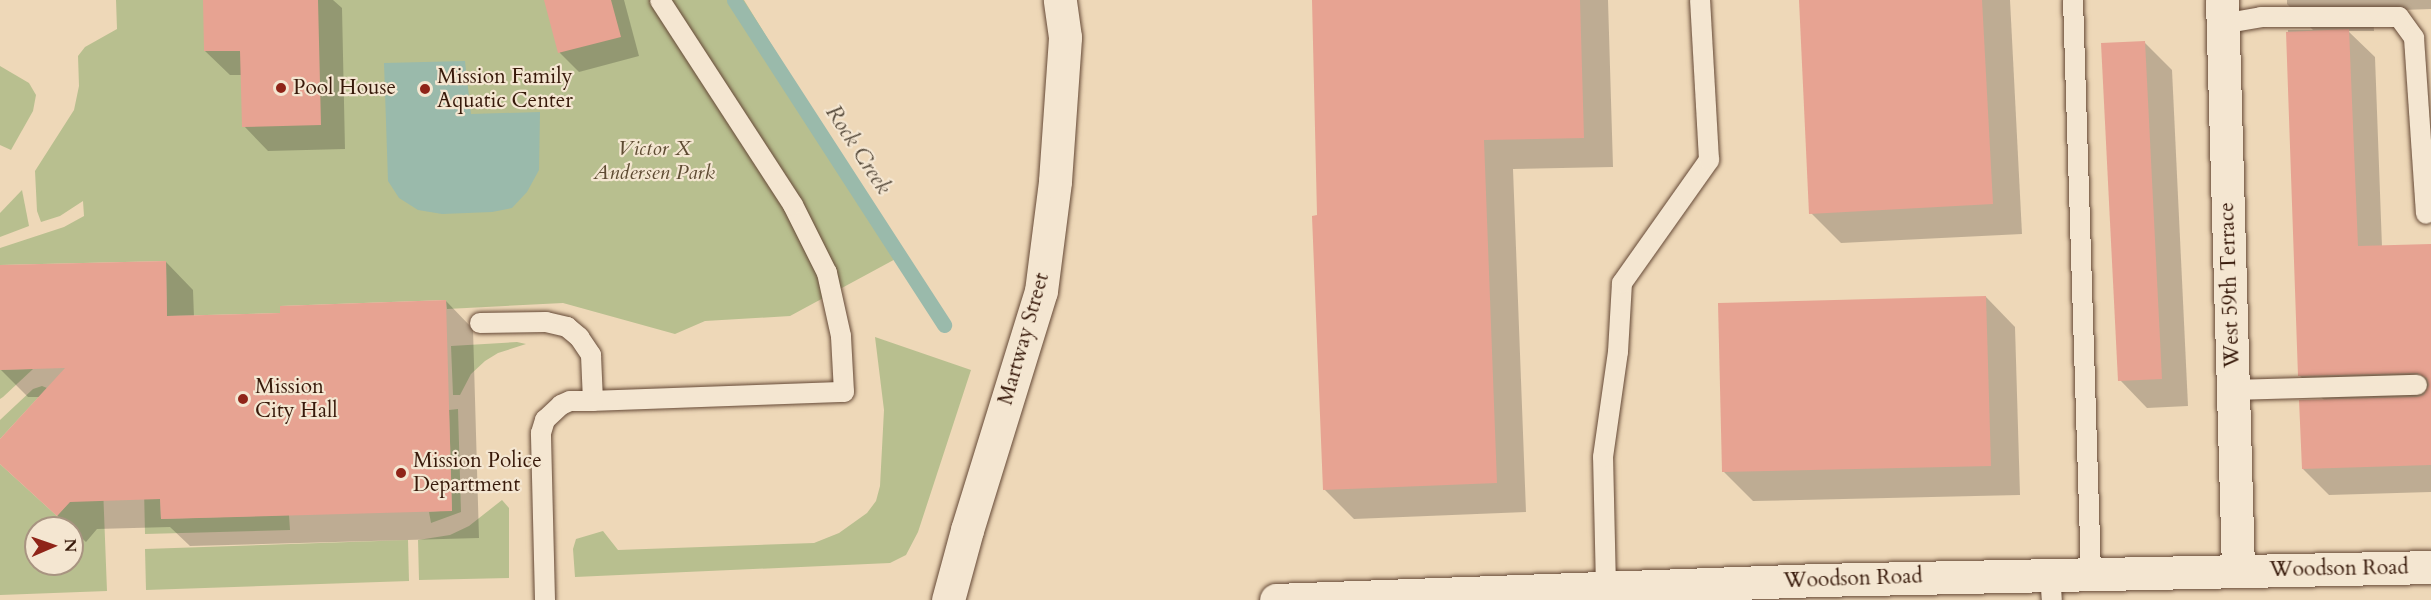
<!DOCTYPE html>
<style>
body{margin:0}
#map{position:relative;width:2431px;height:600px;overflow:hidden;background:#eed8b8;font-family:Cardo,serif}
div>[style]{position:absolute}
.green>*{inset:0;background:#b8bf8f}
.water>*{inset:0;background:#9abaab}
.shadow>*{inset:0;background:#0003}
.stream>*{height:15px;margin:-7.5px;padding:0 7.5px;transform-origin:7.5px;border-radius:7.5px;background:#9abaab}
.building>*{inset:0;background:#e7a392}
.roads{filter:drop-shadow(0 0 2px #654936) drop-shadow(0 0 2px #654936)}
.lane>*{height:20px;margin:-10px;padding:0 10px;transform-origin:10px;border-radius:10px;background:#f4e6d1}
.street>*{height:33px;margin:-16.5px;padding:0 16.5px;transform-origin:16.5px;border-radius:16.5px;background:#f4e6d1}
.secondary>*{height:33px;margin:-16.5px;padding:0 16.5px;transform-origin:16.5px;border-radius:16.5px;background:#f4e6d1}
.dots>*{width:16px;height:16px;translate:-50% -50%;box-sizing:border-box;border:3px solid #f4e6d1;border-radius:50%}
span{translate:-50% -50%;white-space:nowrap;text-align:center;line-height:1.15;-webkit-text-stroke:4.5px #f4e6d1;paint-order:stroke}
.poi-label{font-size:21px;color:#37190a}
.left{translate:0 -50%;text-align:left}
.park-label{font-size:21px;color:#5e4b32;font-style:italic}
.street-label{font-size:21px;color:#37190a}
.water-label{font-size:22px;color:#55493a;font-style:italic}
.north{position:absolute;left:24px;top:516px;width:60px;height:60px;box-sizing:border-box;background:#f4e6d1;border:2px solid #a89481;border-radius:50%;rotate:88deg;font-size:16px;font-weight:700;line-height:24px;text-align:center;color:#37190a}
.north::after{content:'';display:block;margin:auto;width:21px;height:27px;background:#8f2418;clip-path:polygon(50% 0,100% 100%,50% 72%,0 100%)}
</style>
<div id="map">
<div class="green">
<i style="clip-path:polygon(116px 0,744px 0,901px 256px,790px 316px,705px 321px,675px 334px,563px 303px,447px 309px,446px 300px,280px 306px,280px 313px,167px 316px,166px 261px,0 265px,0 248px,64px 227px,84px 216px,83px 201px,60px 216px,41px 222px,37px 211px,35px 171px,74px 110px,79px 86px,78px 56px,85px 47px,117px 29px)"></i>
<i style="clip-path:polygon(0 66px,29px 83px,36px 95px,33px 111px,11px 150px,0 145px)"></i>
<i style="clip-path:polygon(22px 190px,29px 226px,0 237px,0 213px)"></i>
<i style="clip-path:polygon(875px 337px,971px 370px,918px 532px,906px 555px,890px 563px,575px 577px,573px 549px,576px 539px,603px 531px,618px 550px,814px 543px,839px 533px,867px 513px,876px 501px,880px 486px,884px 410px)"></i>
<i style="clip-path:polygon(517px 342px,526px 344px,498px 353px,485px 361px,471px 374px,460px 395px,453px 395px,451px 346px)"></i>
<i style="clip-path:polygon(33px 369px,3px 397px,0 399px,0 370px)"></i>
<i style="clip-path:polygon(42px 386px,47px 388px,0 439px,0 420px,33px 389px)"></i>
<i style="clip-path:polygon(458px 409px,461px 512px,431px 523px,429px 512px,452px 510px,449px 410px)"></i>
<i style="clip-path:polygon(evenodd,0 464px,57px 516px,82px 488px,103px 487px,107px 591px,0 595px,0 464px,36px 528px,72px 528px,72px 564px,36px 564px,36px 528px)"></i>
<i style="clip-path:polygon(144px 489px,160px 489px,161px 519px,289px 515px,290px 530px,145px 534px)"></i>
<i style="clip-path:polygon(502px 500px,509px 508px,509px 578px,419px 580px,418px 540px,450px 535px,469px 526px)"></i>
<i style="clip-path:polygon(408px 540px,409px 581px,146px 590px,145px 549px)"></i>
</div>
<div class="water">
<i style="clip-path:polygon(465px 61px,471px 114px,540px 112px,539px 170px,527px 192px,512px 208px,492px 212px,442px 214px,418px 210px,399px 198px,388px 181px,384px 63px)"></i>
</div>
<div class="shadow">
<i style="clip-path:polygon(204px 0,333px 0,342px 8px,345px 149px,268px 151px,244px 126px,242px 75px,230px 75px,205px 51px)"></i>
<i style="clip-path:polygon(545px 0,624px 0,639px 56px,579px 72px,560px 53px)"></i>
<i style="clip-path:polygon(1313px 0,1608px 0,1613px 167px,1513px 169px,1526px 512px,1354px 519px,1324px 489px)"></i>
<i style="clip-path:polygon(1801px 0,2010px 0,2022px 234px,1841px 243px,1811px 213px)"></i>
<i style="clip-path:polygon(2287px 0,2431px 0,2431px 9px,2373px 11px,2374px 31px,2348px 31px,2375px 57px,2382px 247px,2431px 245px,2431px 492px,2329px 495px,2303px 469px,2325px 401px,2300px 376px,2288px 30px,2313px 30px,2287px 4px)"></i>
<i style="clip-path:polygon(2144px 42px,2172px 70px,2188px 406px,2147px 408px,2120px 380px)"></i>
<i style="clip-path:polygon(166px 262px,193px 290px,194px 317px,282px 315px,446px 301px,473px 329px,479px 538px,190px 546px,170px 527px,97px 529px,86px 542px,0 463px,0 441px,41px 397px,28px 397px,1px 370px,0 266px)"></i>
<i style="clip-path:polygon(1986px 297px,2015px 327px,2020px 495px,1753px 501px,1723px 471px)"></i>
</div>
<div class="stream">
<i style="left:734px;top:0;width:387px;rotate:57.1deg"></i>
</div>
<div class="building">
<i style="clip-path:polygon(203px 0,318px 0,321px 125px,242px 127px,240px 51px,204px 51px)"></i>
<i style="clip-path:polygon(544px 0,611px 0,621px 37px,558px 53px)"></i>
<i style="clip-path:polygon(1312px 0,1580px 0,1584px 138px,1484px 140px,1497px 483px,1323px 490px,1312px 216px,1317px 215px)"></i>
<i style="clip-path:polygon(1799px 0,1982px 0,1993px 204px,1809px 214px)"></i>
<i style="clip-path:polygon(2349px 29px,2358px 246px,2431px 244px,2431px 465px,2302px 469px,2299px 400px,2417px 397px,2424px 395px,2429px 385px,2427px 378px,2417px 373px,2298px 376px,2286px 32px)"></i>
<i style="clip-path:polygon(2145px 41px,2162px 379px,2118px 381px,2101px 43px)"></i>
<i style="clip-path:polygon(166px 261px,167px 316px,280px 313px,280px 306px,446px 300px,452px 511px,161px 519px,160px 499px,70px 502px,57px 516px,0 464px,0 439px,65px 368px,0 370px,0 265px)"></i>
<i style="clip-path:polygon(1986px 296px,1991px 466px,1722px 472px,1718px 303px)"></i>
</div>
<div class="roads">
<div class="lane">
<i style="left:2073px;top:0;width:574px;rotate:88.2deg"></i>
<i style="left:2222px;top:24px;width:40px;rotate:-10deg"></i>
<i style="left:2261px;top:17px;width:138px"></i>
<i style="left:2399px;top:17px;width:26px;rotate:54deg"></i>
<i style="left:2414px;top:38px;width:176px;rotate:86.1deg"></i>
<i style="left:480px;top:323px;width:66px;rotate:-0.9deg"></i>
<i style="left:546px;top:322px;width:22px;rotate:13deg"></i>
<i style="left:567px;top:327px;width:16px;rotate:40deg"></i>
<i style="left:579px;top:337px;width:22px;rotate:56deg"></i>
<i style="left:591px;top:355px;width:46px;rotate:87.5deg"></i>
<i style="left:593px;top:401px;width:251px;rotate:-2.1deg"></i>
<i style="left:844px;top:392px;width:56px;rotate:-93.1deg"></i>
<i style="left:841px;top:336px;width:65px;rotate:-102.5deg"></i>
<i style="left:827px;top:273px;width:76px;rotate:-116.6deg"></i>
<i style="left:793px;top:205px;width:244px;rotate:-123deg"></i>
<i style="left:2233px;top:390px;width:184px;rotate:-1.6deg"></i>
<i style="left:2050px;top:574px;width:26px;rotate:86deg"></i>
<i style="left:1606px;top:587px;width:130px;rotate:-91.3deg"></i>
<i style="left:1603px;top:457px;width:106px;rotate:-81.9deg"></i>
<i style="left:1618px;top:352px;width:69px;rotate:-86.7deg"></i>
<i style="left:1622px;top:283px;width:151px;rotate:-54.7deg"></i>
<i style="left:1709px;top:160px;width:160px;rotate:-93.2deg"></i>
<i style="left:545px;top:600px;width:167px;rotate:-91.4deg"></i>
<i style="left:541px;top:433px;width:14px;rotate:-73deg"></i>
<i style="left:545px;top:420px;width:22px;rotate:-43deg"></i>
<i style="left:561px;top:405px;width:10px;rotate:-24deg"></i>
<i style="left:570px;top:401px;width:23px"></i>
</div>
<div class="street">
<i style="left:2222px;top:0;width:570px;rotate:88.39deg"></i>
<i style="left:1276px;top:600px;width:542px;rotate:-2.11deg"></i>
<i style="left:1818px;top:580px;width:613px;rotate:-1.21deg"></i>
</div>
<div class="secondary">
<i style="left:948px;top:600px;width:73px;rotate:-74.8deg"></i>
<i style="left:967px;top:530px;width:250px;rotate:-72.8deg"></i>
<i style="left:1041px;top:291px;width:111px;rotate:-82.7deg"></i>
<i style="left:1055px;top:181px;width:144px;rotate:-86deg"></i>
<i style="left:1065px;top:37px;width:37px;rotate:-98deg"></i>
</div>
</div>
<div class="dots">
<i style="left:281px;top:88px;background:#8f2418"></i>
<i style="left:425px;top:89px;background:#8f2418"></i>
<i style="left:243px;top:399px;background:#8f2418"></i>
<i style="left:401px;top:473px;background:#8f2418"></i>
</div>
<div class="poi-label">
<span class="left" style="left:437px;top:89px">Mission Family<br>Aquatic Center</span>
<span class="left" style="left:293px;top:88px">Pool House</span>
<span class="left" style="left:255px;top:399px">Mission<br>City Hall</span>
<span class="left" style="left:413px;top:473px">Mission Police<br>Department</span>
</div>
<div class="park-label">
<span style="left:654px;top:161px">Victor X<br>Andersen Park</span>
</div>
<div class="street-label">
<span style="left:2230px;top:285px;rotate:-92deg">West 59th Terrace</span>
<span style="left:1024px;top:339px;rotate:-74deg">Martway Street</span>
<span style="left:2339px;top:569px;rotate:-1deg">Woodson Road</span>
<span style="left:1853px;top:579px;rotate:-2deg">Woodson Road</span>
</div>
<div class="water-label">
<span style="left:858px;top:150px;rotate:57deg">Rock Creek</span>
</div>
<div class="north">N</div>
</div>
